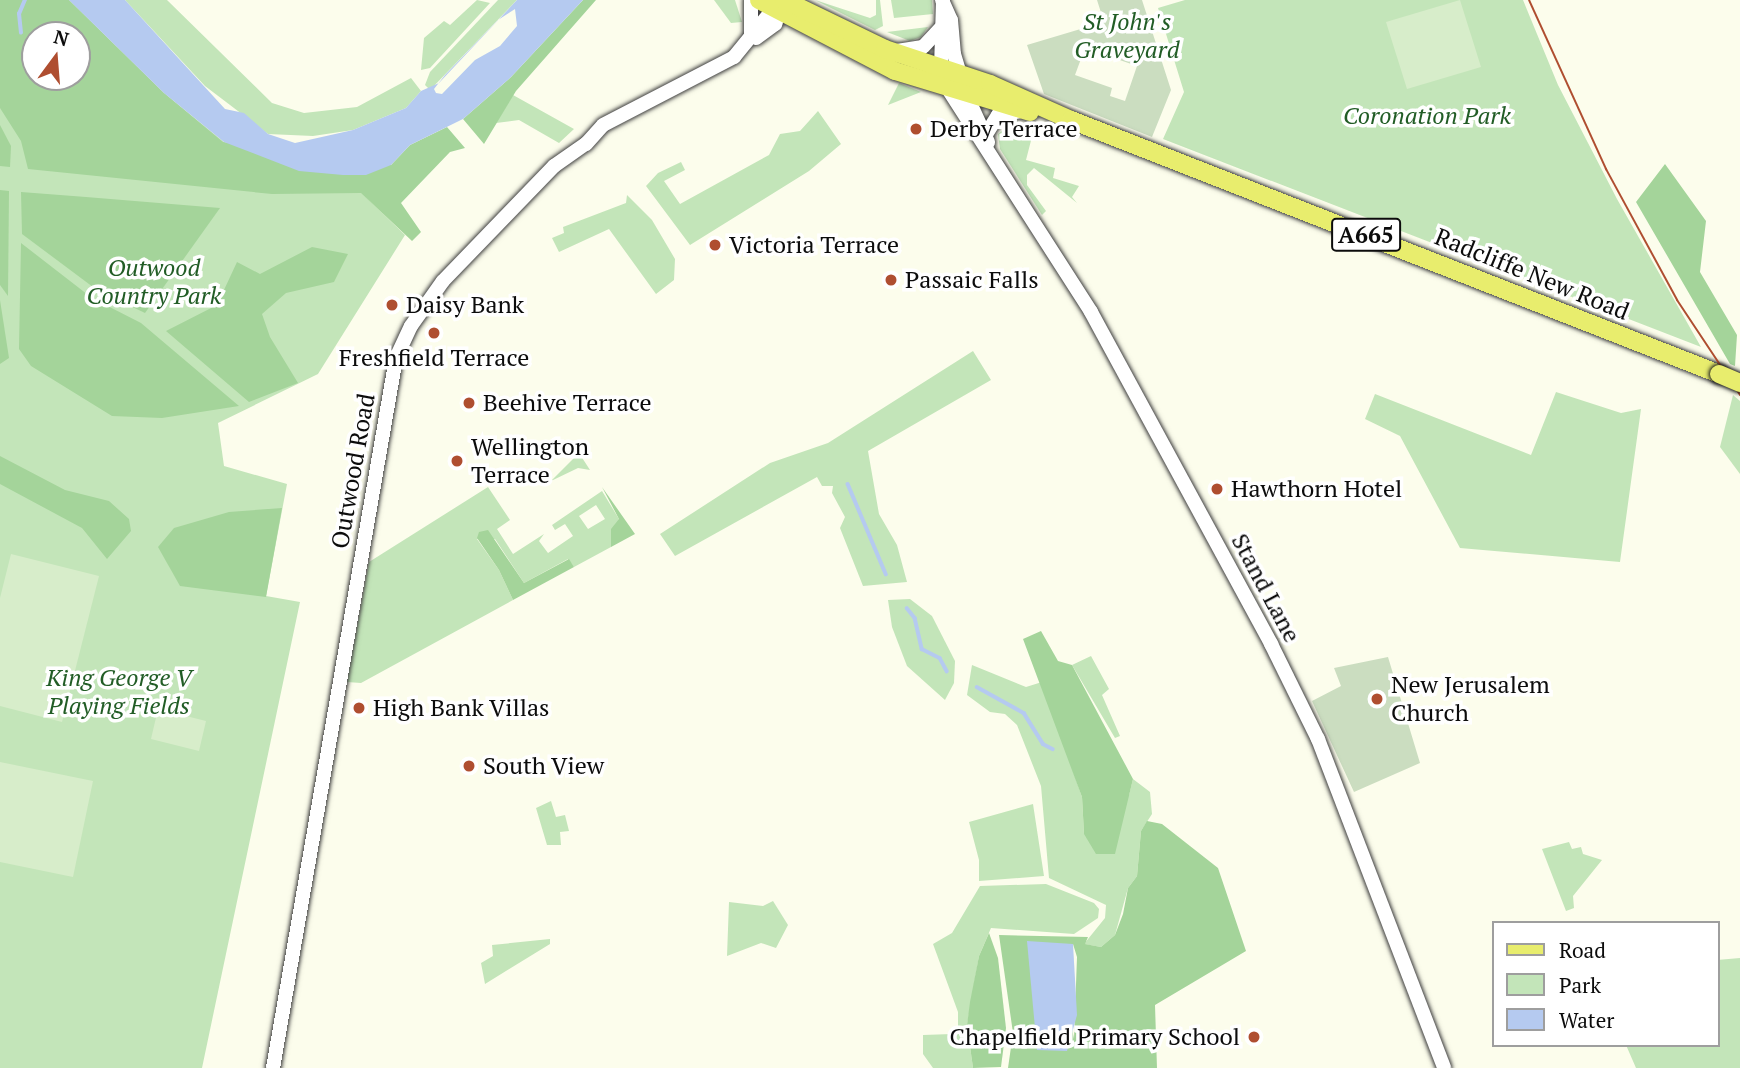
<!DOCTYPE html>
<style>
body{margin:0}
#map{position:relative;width:1740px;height:1068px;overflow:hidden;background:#fcfdec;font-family:"PT Serif",serif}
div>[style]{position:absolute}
.green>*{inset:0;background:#c3e5b9}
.forest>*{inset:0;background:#a4d49a}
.cemetery>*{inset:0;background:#cbddc0}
.pitch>*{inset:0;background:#d7edca}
.water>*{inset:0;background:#b5caf0}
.stream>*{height:3.5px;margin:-1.75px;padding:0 1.75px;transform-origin:1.75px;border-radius:1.75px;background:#b5caf0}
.roads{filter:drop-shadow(0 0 2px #3f3f3f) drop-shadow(0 0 2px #3f3f3f)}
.tertiary>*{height:14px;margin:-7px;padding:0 7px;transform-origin:7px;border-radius:7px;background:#fff}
.primary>*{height:18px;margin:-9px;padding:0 9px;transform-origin:9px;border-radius:9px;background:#e8ed6d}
.tram>*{height:2px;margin:-1px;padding:0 1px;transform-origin:1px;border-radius:1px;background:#af4e30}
.bridges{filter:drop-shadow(0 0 2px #1d1d1d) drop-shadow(0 0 2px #1d1d1d)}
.primary-bridge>*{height:18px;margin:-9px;padding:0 9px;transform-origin:9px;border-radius:9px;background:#e8ed6d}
.dots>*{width:19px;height:19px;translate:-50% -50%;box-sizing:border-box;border:4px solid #fff;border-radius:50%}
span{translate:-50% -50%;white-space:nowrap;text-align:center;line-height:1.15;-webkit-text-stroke:7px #fff;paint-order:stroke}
.shield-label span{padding:2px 5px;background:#fff;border:2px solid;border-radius:5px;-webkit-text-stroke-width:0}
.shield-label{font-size:23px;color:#0c0c0c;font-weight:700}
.park-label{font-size:24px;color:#225d26;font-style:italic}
.poi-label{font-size:24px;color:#0c0c0c}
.left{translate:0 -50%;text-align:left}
.right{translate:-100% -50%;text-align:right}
.street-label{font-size:24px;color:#0c0c0c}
.legend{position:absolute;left:1492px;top:921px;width:228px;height:126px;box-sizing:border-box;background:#fff;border:2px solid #9e9e9e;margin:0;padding:9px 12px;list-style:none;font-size:21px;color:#0c0c0c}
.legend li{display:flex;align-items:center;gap:14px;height:35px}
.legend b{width:35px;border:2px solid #9e9e9e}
.north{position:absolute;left:21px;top:21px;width:70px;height:70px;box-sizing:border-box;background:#fff;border:2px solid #9e9e9e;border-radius:50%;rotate:16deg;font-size:19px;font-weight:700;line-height:28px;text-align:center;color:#0c0c0c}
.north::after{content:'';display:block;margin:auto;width:24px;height:32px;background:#af4e30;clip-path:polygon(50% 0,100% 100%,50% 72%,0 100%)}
</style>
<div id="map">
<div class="green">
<i style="clip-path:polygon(evenodd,0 0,69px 0,164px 93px,224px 142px,343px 175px,405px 235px,318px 374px,218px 423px,224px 466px,287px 484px,266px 596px,300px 602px,202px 1068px,0 1068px,0 0,35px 35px,77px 35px,77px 77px,35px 77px,35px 35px)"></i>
<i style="clip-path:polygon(125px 0,167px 0,272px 103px,304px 113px,357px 107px,411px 78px,421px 91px,406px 108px,353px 130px,313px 136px,268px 134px,205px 86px)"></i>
<i style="clip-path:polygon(477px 0,490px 3px,430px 68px,421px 70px,424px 38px,444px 21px,450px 25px)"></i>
<i style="clip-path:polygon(498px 0,517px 0,430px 90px,425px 85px,430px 72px)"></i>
<i style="clip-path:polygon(714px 0,735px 0,742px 22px,731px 23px)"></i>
<i style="clip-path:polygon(815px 0,870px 18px,876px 15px,876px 0,880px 0,883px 26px,875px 30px)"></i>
<i style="clip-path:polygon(891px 0,932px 0,933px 14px,894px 18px)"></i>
<i style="clip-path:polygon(1185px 0,1523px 0,1558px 85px,1617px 199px,1701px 347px,1163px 139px,1184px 92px,1158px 8px)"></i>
<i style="clip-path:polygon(928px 27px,921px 37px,910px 41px,887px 32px)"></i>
<i style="clip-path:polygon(899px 83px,921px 92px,888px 105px)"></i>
<i style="clip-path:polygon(513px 95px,574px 129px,559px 143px,519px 120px,496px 123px)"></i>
<i style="clip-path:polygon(818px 111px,841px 144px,809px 171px,690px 245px,646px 186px,658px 173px,681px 162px,685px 170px,664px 181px,680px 204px,769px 155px,780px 134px,800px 131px)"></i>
<i style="clip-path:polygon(1014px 121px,1035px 125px,1026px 160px,1055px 168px,1053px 178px,1079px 186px,1072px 197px,1077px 203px,1034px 168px,1027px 175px,1027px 185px,1046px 211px,1042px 215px,1000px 149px,998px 134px)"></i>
<i style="clip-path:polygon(627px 195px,652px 220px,675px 259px,674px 280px,656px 294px,609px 229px,559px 252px,552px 238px,564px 233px,563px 227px,626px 203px)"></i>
<i style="clip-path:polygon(973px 351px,991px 380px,868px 451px,879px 514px,897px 545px,907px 582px,863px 586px,840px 528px,845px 517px,832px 493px,833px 486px,822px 486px,817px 477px,675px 556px,660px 534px,770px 463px,828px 443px)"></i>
<i style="clip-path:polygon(1556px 392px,1621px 413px,1641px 409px,1620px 562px,1460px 548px,1400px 436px,1365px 419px,1375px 394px,1531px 455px)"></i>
<i style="clip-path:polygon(1733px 395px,1740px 401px,1740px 474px,1720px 447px)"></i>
<i style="clip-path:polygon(579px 453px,590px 470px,578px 468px,551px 481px)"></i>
<i style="clip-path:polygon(evenodd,488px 487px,510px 520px,497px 529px,513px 554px,544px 534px,539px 541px,548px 553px,573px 536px,565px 524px,555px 530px,552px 525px,602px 491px,619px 519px,611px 547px,574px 567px,568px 559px,524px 583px,495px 539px,477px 539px,499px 570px,513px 600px,361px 683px,347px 682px,369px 562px,488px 487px,596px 505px,605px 519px,588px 529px,579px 516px,596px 505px)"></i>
<i style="clip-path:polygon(910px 599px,932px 616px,955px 661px,954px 683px,945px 700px,907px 666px,892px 627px,888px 600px)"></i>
<i style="clip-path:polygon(1091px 656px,1109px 689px,1102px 695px,1120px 736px,1115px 738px,1072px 665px)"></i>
<i style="clip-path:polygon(972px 665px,1026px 687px,1042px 682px,1082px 797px,1084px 834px,1129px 795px,1133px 779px,1150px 792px,1152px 814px,1141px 831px,1137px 876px,1128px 888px,1115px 935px,1101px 947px,1084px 944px,1105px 918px,1106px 905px,1049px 878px,1041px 786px,1017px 725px,1005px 714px,990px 712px,967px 695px)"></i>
<i style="clip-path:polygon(551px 801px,556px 817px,565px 815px,569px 831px,560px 832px,561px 845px,547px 845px,536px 808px)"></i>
<i style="clip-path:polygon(1033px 804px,1044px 876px,979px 881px,979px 860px,969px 822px)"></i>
<i style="clip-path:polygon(1569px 842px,1572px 849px,1581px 847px,1583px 854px,1602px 860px,1573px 896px,1574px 908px,1566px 911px,1542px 849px)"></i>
<i style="clip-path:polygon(1046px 884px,1094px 903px,1099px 909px,1098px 918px,1074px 934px,991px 928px,979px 956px,967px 1025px,973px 1068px,933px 1068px,923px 1054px,923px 1035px,952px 1034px,958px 1031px,958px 1012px,933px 944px,952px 933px,980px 886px)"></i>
<i style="clip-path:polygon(773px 901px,788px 925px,776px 948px,761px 943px,727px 956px,729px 902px,763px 906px)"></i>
<i style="clip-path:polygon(550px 939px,550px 944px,485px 984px,481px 963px,493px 956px,492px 945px)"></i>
<i style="clip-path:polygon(1740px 958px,1740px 1068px,1636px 1068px,1626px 1045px,1717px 1045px,1717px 960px)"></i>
</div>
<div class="forest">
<i style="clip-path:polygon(evenodd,0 0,69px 0,164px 93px,223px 142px,391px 165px,410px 145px,447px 127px,465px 148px,450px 152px,401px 203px,421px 232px,412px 241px,361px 193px,272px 194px,28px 169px,21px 141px,0 108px,0 0,35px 35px,77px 35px,77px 77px,35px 77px,35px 35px)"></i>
<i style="clip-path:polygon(583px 0,596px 0,516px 91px,484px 144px,463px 119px,511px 77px)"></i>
<i style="clip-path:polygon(0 125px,11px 146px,10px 167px,0 166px)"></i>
<i style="clip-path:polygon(1665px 164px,1706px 221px,1700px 272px,1737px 335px,1735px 366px,1730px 364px,1636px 202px)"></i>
<i style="clip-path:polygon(0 190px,9px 191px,8px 296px,0 285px)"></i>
<i style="clip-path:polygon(21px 192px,86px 197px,220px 208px,145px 313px,97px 290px,22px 234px)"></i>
<i style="clip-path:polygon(21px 243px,92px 298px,141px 323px,239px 406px,162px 418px,112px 416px,31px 366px,19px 349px)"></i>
<i style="clip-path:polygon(312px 247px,348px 254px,334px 282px,286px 293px,262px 314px,270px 337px,298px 383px,249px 402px,166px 331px,217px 305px,237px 262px,260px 274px)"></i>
<i style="clip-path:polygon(0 300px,9px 358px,0 364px)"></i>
<i style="clip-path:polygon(0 456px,65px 490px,109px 501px,129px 519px,131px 531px,107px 559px,82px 528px,0 484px)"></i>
<i style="clip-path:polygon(602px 487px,635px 534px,611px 547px,611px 529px,619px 519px)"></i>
<i style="clip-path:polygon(282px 508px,266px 597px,180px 586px,158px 547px,174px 528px,229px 512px)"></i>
<i style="clip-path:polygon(488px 530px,524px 583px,569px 559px,574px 567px,513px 600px,499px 570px,477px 538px,479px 532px)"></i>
<i style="clip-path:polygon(1041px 631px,1058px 661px,1072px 665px,1133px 779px,1115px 854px,1096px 854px,1084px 834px,1082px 797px,1023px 639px)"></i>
<i style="clip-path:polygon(evenodd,1147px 821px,1162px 824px,1218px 868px,1246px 951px,1155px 1005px,1157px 1068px,1008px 1068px,1013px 1033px,999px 935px,1088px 937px,1085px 944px,1101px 947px,1115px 935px,1123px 914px,1128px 888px,1137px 876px,1141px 831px,1147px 821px,1055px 944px,1073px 944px,1077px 957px,1074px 1039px,1055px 944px)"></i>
<i style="clip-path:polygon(989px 933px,998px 958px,1006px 1028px,1001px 1067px,973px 1068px,967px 1025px,970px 1002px,979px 956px)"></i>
</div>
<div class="cemetery">
<i style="clip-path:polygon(evenodd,1097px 0,1142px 0,1171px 90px,1152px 137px,1044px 94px,1027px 45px,1104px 22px,1097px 0,1085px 48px,1137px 66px,1125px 101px,1110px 96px,1112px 88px,1075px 75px,1085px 48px)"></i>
<i style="clip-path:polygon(1388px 657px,1420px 763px,1354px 792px,1312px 701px,1341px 686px,1334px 668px)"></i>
</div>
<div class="pitch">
<i style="clip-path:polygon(1460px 0,1481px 67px,1407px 89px,1386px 22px)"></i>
<i style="clip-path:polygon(11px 554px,99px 576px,62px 722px,0 706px,0 598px)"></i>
<i style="clip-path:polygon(158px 709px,206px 721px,199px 751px,151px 739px)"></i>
<i style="clip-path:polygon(0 762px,93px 781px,73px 877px,0 862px)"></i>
</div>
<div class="water">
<i style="clip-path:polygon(evenodd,69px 0,125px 0,225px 109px,244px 113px,268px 134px,295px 143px,353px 130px,406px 108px,421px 91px,439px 83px,517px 0,583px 0,511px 77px,463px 119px,410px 145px,391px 165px,366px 175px,343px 175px,299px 171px,224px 142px,164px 93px,69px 0,515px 9px,517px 26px,500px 46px,475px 60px,442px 94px,436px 93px,434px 89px,445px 75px,498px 20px,515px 9px)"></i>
<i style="clip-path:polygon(1027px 941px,1073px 944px,1077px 1015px,1067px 1051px,1037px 1050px)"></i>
</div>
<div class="stream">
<i style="left:21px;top:33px;width:19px;rotate:-96deg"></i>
<i style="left:19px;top:14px;width:15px;rotate:-67deg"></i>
<i style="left:848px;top:484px;width:98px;rotate:67.1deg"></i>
<i style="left:907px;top:608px;width:13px;rotate:51deg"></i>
<i style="left:915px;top:618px;width:32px;rotate:77deg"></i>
<i style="left:922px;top:649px;width:20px;rotate:27deg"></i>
<i style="left:940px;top:658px;width:15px;rotate:62deg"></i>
<i style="left:977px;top:687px;width:54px;rotate:29deg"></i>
<i style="left:1024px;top:713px;width:36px;rotate:58deg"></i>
<i style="left:1043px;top:744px;width:11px;rotate:27deg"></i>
</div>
<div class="roads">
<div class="tertiary">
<i style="left:942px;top:0;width:22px;rotate:66deg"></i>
<i style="left:951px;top:20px;width:34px;rotate:85deg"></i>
<i style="left:954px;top:54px;width:42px;rotate:73.3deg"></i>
<i style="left:966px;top:94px;width:53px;rotate:65.4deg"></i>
<i style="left:943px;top:1px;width:68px;rotate:91.7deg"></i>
<i style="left:941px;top:69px;width:21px;rotate:71deg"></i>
<i style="left:948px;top:89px;width:265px;rotate:57.3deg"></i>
<i style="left:1091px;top:312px;width:378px;rotate:61.5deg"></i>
<i style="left:1271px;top:644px;width:106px;rotate:63.7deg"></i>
<i style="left:1318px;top:739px;width:352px;rotate:69deg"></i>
<i style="left:751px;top:34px;width:34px;rotate:-90deg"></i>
<i style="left:756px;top:38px;width:24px;rotate:-36deg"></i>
<i style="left:775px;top:24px;width:22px;rotate:-69deg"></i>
<i style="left:897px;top:51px;width:26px;rotate:-9deg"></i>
<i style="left:923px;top:47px;width:25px;rotate:-47deg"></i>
<i style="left:985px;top:136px;width:25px;rotate:-58deg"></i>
<i style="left:998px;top:115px;width:23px;rotate:-10deg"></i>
<i style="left:273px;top:1068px;width:721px;rotate:-80.17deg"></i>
<i style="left:396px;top:358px;width:35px;rotate:-65deg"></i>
<i style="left:411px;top:326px;width:55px;rotate:-54.6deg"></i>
<i style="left:443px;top:281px;width:160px;rotate:-46deg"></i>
<i style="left:554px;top:166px;width:39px;rotate:-35deg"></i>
<i style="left:586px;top:144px;width:25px;rotate:-48deg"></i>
<i style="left:603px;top:125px;width:148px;rotate:-27.4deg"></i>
<i style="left:734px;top:57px;width:71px;rotate:-50.7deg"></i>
</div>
<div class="primary">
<i style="left:759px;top:0;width:153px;rotate:27.6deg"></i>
<i style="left:895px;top:71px;width:141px;rotate:16.9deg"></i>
<i style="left:784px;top:0;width:112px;rotate:25.9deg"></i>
<i style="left:885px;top:49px;width:111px;rotate:18.4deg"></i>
<i style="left:990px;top:84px;width:89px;rotate:24deg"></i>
<i style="left:1071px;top:120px;width:696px;rotate:21.4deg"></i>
</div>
</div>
<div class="tram">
<i style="left:1529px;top:0;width:186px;rotate:65.5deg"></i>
<i style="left:1606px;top:169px;width:149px;rotate:61.5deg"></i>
<i style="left:1677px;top:300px;width:114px;rotate:56.4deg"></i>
</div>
<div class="bridges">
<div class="primary-bridge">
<i style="left:1719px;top:374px;width:23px;rotate:23deg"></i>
</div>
</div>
<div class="dots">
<i style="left:916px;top:129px;background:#af4e30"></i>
<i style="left:715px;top:245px;background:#af4e30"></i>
<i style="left:891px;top:280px;background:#af4e30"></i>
<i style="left:392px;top:305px;background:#af4e30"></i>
<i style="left:434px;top:333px;background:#af4e30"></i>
<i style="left:469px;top:403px;background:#af4e30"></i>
<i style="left:457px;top:461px;background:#af4e30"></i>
<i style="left:1217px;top:489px;background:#af4e30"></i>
<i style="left:1377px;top:699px;background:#af4e30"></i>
<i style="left:359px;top:708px;background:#af4e30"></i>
<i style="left:469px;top:766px;background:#af4e30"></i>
<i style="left:1254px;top:1037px;background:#af4e30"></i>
</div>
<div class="shield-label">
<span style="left:1366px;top:235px">A665</span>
</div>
<div class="park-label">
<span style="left:1127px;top:36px">St John's<br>Graveyard</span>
<span style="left:1427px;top:116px">Coronation Park</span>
<span style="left:154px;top:282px">Outwood<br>Country Park</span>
<span style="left:119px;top:692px">King George V<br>Playing Fields</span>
</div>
<div class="poi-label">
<span class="left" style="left:930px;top:129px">Derby Terrace</span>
<span class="left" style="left:729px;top:245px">Victoria Terrace</span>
<span class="left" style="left:905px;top:280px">Passaic Falls</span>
<span class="left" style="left:406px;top:305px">Daisy Bank</span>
<span style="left:434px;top:358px">Freshfield Terrace</span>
<span class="left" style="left:483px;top:403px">Beehive Terrace</span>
<span class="left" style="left:471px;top:461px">Wellington<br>Terrace</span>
<span class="left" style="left:1231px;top:489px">Hawthorn Hotel</span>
<span class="left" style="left:1391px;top:699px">New Jerusalem<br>Church</span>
<span class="left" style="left:373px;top:708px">High Bank Villas</span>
<span class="left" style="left:483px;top:766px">South View</span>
<span class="right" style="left:1240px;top:1037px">Chapelfield Primary School</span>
</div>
<div class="street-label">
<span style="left:1532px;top:274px;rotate:22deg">Radcliffe New Road</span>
<span style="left:353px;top:471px;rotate:-80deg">Outwood Road</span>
<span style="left:1266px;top:588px;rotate:62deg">Stand Lane</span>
</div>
<ul class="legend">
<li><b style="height:9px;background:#e8ed6d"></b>Road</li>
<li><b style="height:19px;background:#c3e5b9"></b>Park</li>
<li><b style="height:19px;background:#b5caf0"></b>Water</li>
</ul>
<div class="north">N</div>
</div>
